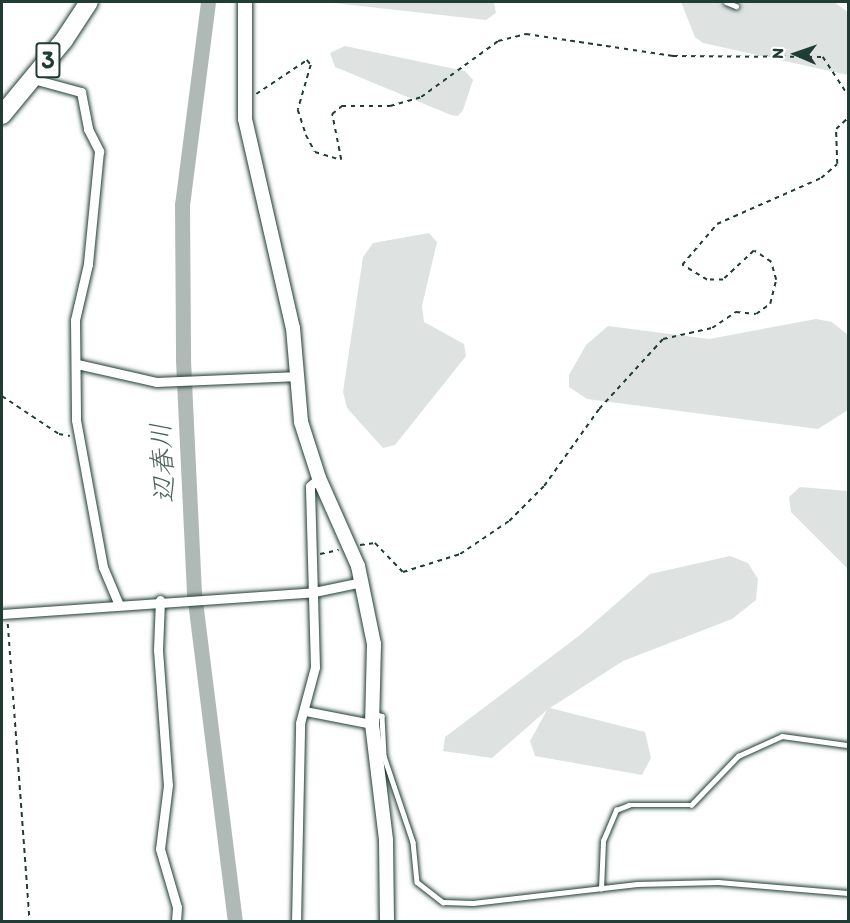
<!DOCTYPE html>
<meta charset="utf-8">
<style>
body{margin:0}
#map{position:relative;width:850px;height:923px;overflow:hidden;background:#fff;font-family:Itim,"Klee One",sans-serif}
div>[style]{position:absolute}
.green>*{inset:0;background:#dee3e2}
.river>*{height:15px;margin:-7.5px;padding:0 7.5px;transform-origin:7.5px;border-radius:7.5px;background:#afbab7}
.path>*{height:1.5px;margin-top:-0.75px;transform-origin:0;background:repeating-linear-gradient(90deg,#1f3d34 0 4.5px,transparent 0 9px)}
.roads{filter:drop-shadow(0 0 2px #1f3d34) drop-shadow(0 0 2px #1f3d34)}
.lane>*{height:4.5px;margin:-2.25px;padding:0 2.25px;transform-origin:2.25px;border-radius:2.25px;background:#fff}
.street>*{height:9px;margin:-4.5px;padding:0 4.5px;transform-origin:4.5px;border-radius:4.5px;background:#fff}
.secondary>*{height:14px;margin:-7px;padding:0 7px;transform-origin:7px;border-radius:7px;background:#fff}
.highway>*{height:18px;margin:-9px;padding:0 9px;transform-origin:9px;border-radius:9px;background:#fff}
span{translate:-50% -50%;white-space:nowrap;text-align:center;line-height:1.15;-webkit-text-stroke:4.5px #fff;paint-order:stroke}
.shield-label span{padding:2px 4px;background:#fff;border:2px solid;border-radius:4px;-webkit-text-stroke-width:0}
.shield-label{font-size:24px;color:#1f3d34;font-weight:700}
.water-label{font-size:27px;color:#4a625b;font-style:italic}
.frame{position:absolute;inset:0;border:3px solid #1f3d34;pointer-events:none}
.north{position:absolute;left:766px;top:24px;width:60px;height:60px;-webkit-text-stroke:4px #fff;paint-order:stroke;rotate:272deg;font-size:16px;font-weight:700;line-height:24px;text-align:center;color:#1f3d34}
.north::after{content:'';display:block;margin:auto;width:21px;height:27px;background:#1f3d34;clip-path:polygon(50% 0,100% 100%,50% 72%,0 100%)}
</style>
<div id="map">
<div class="green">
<i style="clip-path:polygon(324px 2px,494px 2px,496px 13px,486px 20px)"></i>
<i style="clip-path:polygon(681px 2px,834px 2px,848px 12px,848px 75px,703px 43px,695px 37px)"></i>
<i style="clip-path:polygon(345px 46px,465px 71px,473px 80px,463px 110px,458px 116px,451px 115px,335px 67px,330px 53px)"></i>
<i style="clip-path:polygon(429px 233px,437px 242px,422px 306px,424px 322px,464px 344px,466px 356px,395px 445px,383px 448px,347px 408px,343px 392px,363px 257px,373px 243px)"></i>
<i style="clip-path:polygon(816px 319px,832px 322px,848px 335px,848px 410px,818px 429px,587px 399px,569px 387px,569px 375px,586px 345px,608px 326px,709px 339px)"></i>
<i style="clip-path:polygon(800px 487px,848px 491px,848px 569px,791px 512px,789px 497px)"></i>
<i style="clip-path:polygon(730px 556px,748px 563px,758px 579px,756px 600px,732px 619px,623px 661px,550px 708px,645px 732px,651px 758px,642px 775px,535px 756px,530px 741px,547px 710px,492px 758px,443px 751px,445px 737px,580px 635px,650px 574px)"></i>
</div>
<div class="river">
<i style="left:208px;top:2px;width:205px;rotate:97.3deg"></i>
<i style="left:182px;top:205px;width:155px;rotate:89.6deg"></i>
<i style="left:183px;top:360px;width:233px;rotate:87.3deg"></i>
<i style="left:194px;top:593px;width:332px;rotate:82.9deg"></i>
</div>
<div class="path">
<i style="left:256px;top:94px;width:61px;rotate:-33.7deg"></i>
<i style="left:307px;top:60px;width:6px;rotate:51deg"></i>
<i style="left:311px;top:65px;width:47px;rotate:106.1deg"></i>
<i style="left:298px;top:110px;width:26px;rotate:72deg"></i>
<i style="left:306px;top:135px;width:19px;rotate:62deg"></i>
<i style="left:315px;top:152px;width:27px;rotate:17deg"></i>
<i style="left:341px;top:160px;width:47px;rotate:-101.1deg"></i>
<i style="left:332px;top:114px;width:13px;rotate:-39deg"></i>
<i style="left:342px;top:106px;width:48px"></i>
<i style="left:390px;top:106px;width:32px;rotate:-16deg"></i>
<i style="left:421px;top:97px;width:95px;rotate:-36deg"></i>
<i style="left:498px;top:41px;width:29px;rotate:-14deg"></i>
<i style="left:526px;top:34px;width:149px;rotate:8.5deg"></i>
<i style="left:673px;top:56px;width:150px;rotate:0.4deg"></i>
<i style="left:823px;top:57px;width:45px;rotate:56.7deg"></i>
<i style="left:2px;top:137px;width:7px;rotate:90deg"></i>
<i style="left:2px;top:396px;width:69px;rotate:33.7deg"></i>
<i style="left:59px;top:434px;width:11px;rotate:10deg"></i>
<i style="left:360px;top:545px;width:15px;rotate:-8deg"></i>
<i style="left:375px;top:543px;width:40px;rotate:46deg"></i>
<i style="left:403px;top:572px;width:60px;rotate:-17.5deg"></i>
<i style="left:460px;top:554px;width:59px;rotate:-34deg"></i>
<i style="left:509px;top:521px;width:49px;rotate:-45deg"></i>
<i style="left:544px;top:486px;width:95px;rotate:-54.5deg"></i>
<i style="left:599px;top:409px;width:95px;rotate:-47.6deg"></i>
<i style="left:663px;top:339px;width:50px;rotate:-12.7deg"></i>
<i style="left:712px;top:328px;width:29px;rotate:-34deg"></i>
<i style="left:736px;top:312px;width:20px;rotate:6deg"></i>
<i style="left:756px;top:314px;width:17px;rotate:-36deg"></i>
<i style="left:770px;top:304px;width:25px;rotate:-76deg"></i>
<i style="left:776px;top:280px;width:19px;rotate:-106deg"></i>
<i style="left:771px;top:262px;width:20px;rotate:-147deg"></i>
<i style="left:754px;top:251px;width:42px;rotate:136.9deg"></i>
<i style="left:723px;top:280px;width:16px;rotate:180deg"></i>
<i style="left:707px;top:280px;width:29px;rotate:-149deg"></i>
<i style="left:682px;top:265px;width:54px;rotate:-49.5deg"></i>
<i style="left:717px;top:224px;width:114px;rotate:-23.9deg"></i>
<i style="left:821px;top:178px;width:21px;rotate:-41deg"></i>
<i style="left:837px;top:164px;width:35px;rotate:-92deg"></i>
<i style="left:836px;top:129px;width:16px;rotate:-43deg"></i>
<i style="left:320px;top:554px;width:19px;rotate:-12deg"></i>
<i style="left:8px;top:624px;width:299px;rotate:85.8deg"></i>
</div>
<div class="roads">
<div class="lane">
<i style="left:726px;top:2px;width:11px;rotate:22deg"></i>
<i style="left:375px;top:714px;width:7px;rotate:16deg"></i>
<i style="left:382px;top:716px;width:40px;rotate:87.1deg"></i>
<i style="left:384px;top:756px;width:91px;rotate:71.4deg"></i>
<i style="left:413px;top:842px;width:40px;rotate:84.3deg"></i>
<i style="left:417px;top:882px;width:33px;rotate:38deg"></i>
<i style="left:443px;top:902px;width:30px;rotate:2deg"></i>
<i style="left:473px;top:903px;width:165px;rotate:-6.6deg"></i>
<i style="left:637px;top:884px;width:81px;rotate:-1.4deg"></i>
<i style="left:718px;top:882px;width:130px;rotate:4.8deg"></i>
<i style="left:601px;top:889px;width:48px;rotate:-87.6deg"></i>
<i style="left:603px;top:841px;width:34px;rotate:-67deg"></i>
<i style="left:616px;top:810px;width:14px;rotate:-21deg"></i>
<i style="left:629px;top:805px;width:62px"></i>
<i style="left:691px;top:805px;width:68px;rotate:-46.2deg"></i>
<i style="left:738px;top:756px;width:48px;rotate:-24.4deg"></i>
<i style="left:782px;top:736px;width:67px;rotate:7.8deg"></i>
</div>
<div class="street">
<i style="left:33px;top:79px;width:50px;rotate:15.2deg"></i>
<i style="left:81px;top:92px;width:38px;rotate:79deg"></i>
<i style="left:88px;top:129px;width:25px;rotate:63deg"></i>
<i style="left:99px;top:151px;width:114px;rotate:95.6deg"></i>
<i style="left:88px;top:264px;width:57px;rotate:103.1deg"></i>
<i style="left:75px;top:320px;width:100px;rotate:89.4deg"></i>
<i style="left:76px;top:420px;width:149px;rotate:79.6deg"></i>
<i style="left:103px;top:567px;width:41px;rotate:67.2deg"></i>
<i style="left:77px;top:364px;width:81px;rotate:12.8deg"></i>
<i style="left:156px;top:382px;width:143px;rotate:-2.4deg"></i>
<i style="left:160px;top:600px;width:50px;rotate:92.3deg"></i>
<i style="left:158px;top:650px;width:135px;rotate:85.8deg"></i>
<i style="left:168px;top:785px;width:64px;rotate:97.1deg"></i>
<i style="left:160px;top:849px;width:60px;rotate:73.7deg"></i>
<i style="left:177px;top:907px;width:15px;rotate:94deg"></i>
<i style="left:2px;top:614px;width:313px;rotate:-4deg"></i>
<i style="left:314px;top:592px;width:49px;rotate:-11.8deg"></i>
<i style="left:305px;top:711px;width:68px;rotate:11deg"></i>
<i style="left:296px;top:922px;width:199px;rotate:-88.8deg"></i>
<i style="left:300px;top:723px;width:58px;rotate:-75deg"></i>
<i style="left:315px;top:667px;width:181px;rotate:-91.6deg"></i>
<i style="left:310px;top:486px;width:12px;rotate:-42deg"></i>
</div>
<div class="secondary">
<i style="left:245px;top:2px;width:117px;rotate:90deg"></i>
<i style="left:245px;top:119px;width:214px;rotate:77.1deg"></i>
<i style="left:293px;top:328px;width:94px;rotate:85.1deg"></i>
<i style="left:301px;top:422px;width:59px;rotate:72.2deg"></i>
<i style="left:319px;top:478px;width:96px;rotate:66.1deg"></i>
<i style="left:358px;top:566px;width:80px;rotate:78.4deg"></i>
<i style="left:374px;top:644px;width:80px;rotate:91.4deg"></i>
<i style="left:372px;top:724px;width:117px;rotate:83.1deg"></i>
<i style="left:386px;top:840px;width:82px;rotate:89.3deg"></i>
</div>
<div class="highway">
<i style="left:2px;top:115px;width:97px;rotate:-50.4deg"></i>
<i style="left:64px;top:40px;width:45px;rotate:-56.7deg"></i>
</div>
</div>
<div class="shield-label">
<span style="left:48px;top:60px">3</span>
</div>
<div class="water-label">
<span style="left:162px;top:463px;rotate:-93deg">辺春川</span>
</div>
<div class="frame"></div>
<div class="north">N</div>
</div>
